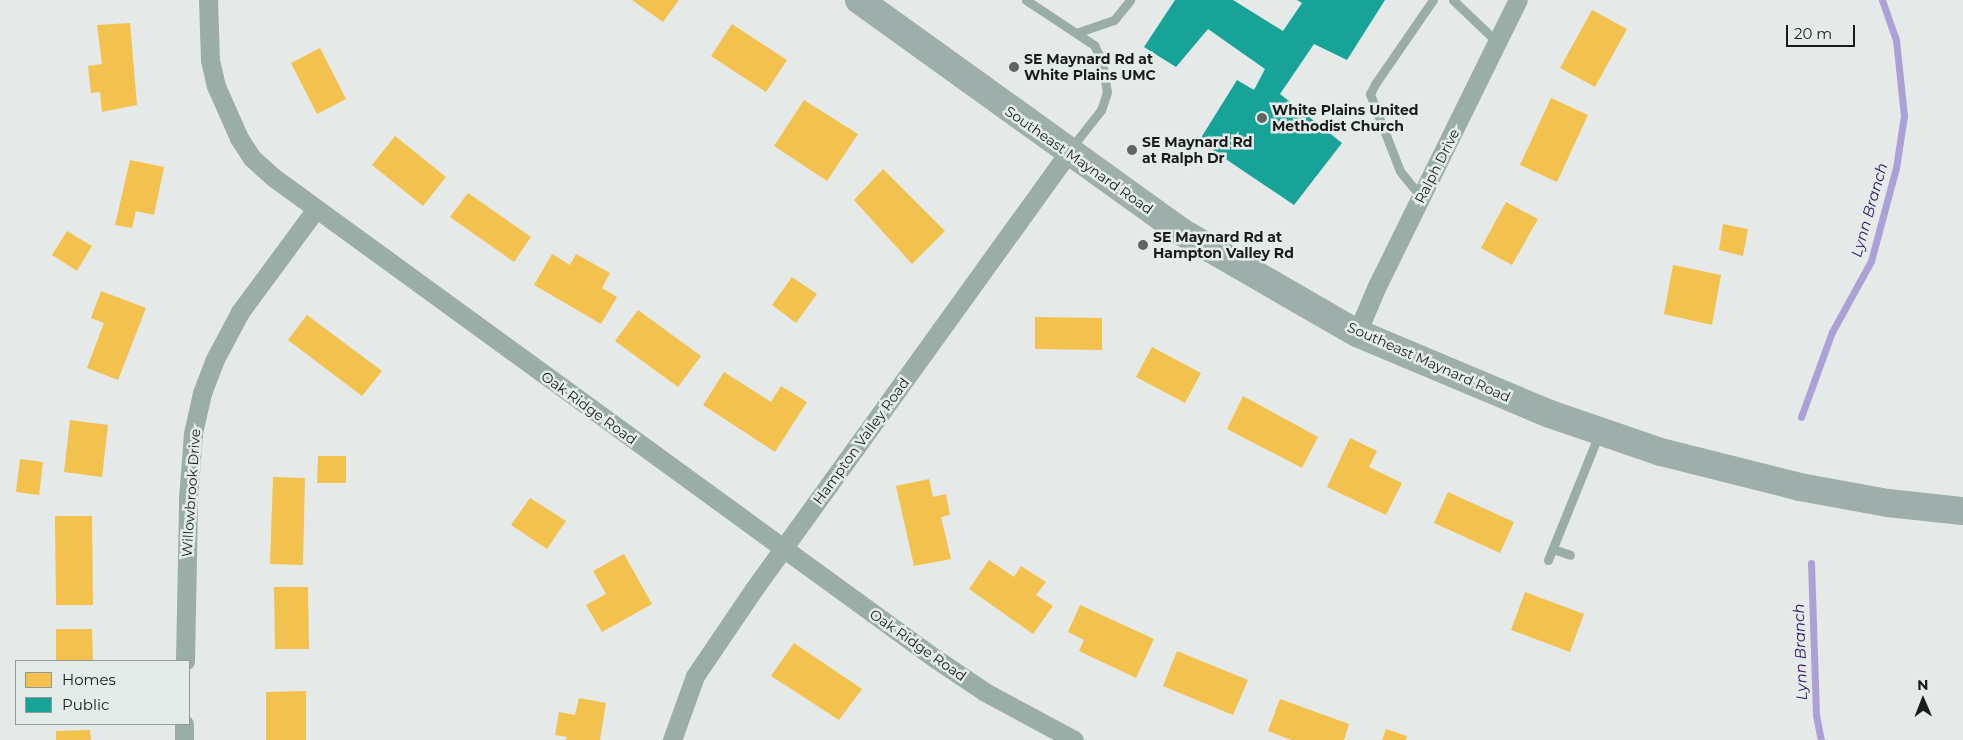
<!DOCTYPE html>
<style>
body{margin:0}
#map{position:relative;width:1963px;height:740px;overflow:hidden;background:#e5eae8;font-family:Montserrat,sans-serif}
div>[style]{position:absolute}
.homes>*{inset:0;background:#f2c14e}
.public>*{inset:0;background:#17a398}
.stream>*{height:7px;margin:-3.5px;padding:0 3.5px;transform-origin:3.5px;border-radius:3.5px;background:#aca1d6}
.lane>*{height:9px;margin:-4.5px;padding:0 4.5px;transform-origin:4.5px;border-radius:4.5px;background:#9aaea7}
.street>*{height:19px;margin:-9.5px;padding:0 9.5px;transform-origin:9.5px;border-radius:9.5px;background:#9aaea7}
.primary>*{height:28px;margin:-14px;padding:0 14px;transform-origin:14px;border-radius:14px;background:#9eafab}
.dots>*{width:14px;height:14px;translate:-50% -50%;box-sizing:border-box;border:2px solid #e3ece8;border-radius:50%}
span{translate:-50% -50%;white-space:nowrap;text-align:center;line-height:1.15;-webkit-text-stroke:5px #e3ece8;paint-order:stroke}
.poi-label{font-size:14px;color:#191c1b;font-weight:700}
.left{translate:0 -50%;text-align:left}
.street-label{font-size:14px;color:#191c1b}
.water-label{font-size:15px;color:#330c6a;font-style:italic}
.legend{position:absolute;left:15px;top:660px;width:175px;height:65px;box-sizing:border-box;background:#e3ece8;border:1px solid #929996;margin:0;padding:6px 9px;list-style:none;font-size:15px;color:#191c1b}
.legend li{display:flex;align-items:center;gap:10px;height:25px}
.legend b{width:25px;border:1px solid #929996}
.north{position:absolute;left:1898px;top:675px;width:50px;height:50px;-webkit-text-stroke:4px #e3ece8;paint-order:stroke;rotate:359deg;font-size:14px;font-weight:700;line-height:20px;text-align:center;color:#191c1b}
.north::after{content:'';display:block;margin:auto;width:18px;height:22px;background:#191c1b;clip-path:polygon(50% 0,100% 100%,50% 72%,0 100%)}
.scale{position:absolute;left:1786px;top:25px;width:69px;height:22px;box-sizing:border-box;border:2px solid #191c1b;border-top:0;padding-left:6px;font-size:15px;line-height:18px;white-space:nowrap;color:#191c1b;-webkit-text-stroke:4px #e3ece8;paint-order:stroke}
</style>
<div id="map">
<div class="homes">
<i style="clip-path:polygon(632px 0,679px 0,663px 22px)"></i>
<i style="clip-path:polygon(1592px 10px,1627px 29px,1595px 87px,1560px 68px)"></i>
<i style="clip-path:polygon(130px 23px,137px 105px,102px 112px,100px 92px,91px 93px,88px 66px,102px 64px,97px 25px)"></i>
<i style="clip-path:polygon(732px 24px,787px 60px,766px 92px,711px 56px)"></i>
<i style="clip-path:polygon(320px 48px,346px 99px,317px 114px,291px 63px)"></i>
<i style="clip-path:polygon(1551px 98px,1588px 115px,1557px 182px,1520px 165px)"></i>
<i style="clip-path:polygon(804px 100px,858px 134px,827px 181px,774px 146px)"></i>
<i style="clip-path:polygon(395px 136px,446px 177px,423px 206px,372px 165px)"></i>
<i style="clip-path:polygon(130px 160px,164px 167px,154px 215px,136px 211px,132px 228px,115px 225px)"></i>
<i style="clip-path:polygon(883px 169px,945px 231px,912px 264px,854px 200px)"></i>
<i style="clip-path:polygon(468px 193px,531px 237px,514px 262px,450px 217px)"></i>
<i style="clip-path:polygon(1506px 202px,1538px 219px,1512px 265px,1481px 248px)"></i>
<i style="clip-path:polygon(1723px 224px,1748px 229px,1743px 256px,1719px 250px)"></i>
<i style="clip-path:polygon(67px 231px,92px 246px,77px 271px,52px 255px)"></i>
<i style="clip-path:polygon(552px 254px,570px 265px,576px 254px,610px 273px,602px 288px,617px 297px,601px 324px,534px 285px)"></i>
<i style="clip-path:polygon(1673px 265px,1721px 275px,1712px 325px,1664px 314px)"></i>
<i style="clip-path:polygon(792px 277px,817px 294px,796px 323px,772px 305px)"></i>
<i style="clip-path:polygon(101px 291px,146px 308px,118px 380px,87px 368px,104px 323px,91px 318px)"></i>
<i style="clip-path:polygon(638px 310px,701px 356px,678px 387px,615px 341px)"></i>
<i style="clip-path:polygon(307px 315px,382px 371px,362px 396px,288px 340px)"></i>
<i style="clip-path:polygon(1035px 317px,1102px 318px,1102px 350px,1035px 349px)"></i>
<i style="clip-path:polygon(1152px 347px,1201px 373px,1185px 403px,1136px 377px)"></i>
<i style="clip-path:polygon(724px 372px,771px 402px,781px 386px,807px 402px,775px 452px,703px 405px)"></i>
<i style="clip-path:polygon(1243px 396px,1318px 437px,1302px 468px,1227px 429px)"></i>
<i style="clip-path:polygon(70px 420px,108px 425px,102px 477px,64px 472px)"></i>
<i style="clip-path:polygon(1350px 438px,1377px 451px,1369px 467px,1402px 483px,1386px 515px,1327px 487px)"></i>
<i style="clip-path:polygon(318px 456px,346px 456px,346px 483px,317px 483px)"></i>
<i style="clip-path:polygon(20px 459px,43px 462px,39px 495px,16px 492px)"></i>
<i style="clip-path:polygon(273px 477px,305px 478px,303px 565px,270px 564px)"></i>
<i style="clip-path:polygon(929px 479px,933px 497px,946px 494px,950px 515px,941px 517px,951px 559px,914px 566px,896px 486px)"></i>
<i style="clip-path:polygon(1448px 492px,1514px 522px,1500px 553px,1434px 523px)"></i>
<i style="clip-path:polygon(530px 498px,566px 521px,547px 549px,511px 525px)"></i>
<i style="clip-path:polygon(55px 516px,92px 516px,93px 605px,56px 605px)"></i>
<i style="clip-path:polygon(624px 554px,652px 604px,602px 632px,586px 605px,606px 594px,593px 571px)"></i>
<i style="clip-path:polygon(989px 560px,1014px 577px,1021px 566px,1046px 582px,1036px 595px,1053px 606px,1033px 634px,969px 589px)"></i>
<i style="clip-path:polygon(274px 587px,308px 587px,309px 649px,275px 649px)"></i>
<i style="clip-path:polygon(1525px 592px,1584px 614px,1570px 652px,1511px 630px)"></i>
<i style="clip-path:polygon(1080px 605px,1154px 639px,1136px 678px,1079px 651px,1084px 640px,1068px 632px)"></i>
<i style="clip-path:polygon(56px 629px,92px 629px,93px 661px,56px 661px)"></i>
<i style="clip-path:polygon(794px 643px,862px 689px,839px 720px,771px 676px)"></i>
<i style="clip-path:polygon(1177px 651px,1248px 680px,1233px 715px,1163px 686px)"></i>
<i style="clip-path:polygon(306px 691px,306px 740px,266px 740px,266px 692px)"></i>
<i style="clip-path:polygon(579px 698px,606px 703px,600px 740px,566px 740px,567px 737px,555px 735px,559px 712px,575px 715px)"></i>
<i style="clip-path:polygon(1280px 699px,1349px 724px,1344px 740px,1291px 740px,1268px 731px)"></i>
<i style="clip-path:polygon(1386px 729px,1407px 736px,1406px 740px,1382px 740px)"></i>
<i style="clip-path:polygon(90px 730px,91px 740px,56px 740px,56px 731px)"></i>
</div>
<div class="public">
<i style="clip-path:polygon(1175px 0,1233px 0,1283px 31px,1302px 3px,1297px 0,1385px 0,1347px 60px,1314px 44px,1280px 94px,1342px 143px,1294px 205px,1199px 141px,1237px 80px,1254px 90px,1265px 69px,1208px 29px,1176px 67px,1144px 47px)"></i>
</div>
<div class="stream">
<i style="left:1801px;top:417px;width:90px;rotate:-70deg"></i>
<i style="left:1832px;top:332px;width:81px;rotate:-61.2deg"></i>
<i style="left:1871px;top:261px;width:96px;rotate:-75deg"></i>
<i style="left:1896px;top:168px;width:53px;rotate:-81.3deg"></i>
<i style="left:1904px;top:116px;width:76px;rotate:-96deg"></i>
<i style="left:1896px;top:40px;width:42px;rotate:-109.3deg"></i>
<i style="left:1811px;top:563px;width:152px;rotate:88.1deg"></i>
<i style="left:1816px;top:715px;width:25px;rotate:79deg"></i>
</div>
<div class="lane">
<i style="left:1026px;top:0;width:82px;rotate:33.5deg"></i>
<i style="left:1094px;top:45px;width:18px;rotate:63deg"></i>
<i style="left:1102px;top:61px;width:31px;rotate:81deg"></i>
<i style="left:1107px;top:92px;width:19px;rotate:108deg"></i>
<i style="left:1101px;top:110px;width:48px;rotate:128.3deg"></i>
<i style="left:1453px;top:0;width:62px;rotate:43.7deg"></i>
<i style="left:1076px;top:33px;width:40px;rotate:-18.9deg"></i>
<i style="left:1114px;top:20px;width:26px;rotate:-51deg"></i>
<i style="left:1421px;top:197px;width:33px;rotate:-129deg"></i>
<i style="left:1400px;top:171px;width:83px;rotate:-111.3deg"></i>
<i style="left:1370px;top:94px;width:11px;rotate:-63deg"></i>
<i style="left:1375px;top:84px;width:102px;rotate:-55.4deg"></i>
<i style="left:1553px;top:549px;width:18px;rotate:19deg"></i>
<i style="left:1548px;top:560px;width:136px;rotate:-68deg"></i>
</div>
<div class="street">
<i style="left:208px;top:0;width:60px;rotate:88.1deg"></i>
<i style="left:210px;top:60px;width:27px;rotate:77deg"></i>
<i style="left:216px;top:86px;width:57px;rotate:66.1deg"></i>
<i style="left:239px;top:138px;width:24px;rotate:57deg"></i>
<i style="left:252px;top:158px;width:28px;rotate:42deg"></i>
<i style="left:273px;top:177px;width:820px;rotate:36.02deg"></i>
<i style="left:936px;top:659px;width:59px;rotate:34deg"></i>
<i style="left:985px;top:692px;width:101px;rotate:28.3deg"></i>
<i style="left:1357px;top:333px;width:49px;rotate:-67.1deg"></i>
<i style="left:1376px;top:288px;width:321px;rotate:-63.8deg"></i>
<i style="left:185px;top:661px;width:163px;rotate:-88.9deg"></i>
<i style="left:188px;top:498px;width:65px;rotate:-85.6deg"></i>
<i style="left:193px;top:433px;width:41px;rotate:-77.3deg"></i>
<i style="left:202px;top:393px;width:34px;rotate:-69deg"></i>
<i style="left:214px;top:361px;width:55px;rotate:-62deg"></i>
<i style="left:240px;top:312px;width:128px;rotate:-53.6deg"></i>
<i style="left:184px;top:740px;width:16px;rotate:-90deg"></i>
<i style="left:672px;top:740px;width:68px;rotate:-70.2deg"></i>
<i style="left:695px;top:676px;width:105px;rotate:-55.9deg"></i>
<i style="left:754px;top:589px;width:537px;rotate:-54.24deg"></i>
</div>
<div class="primary">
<i style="left:859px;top:0;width:395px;rotate:35.7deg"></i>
<i style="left:1180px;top:231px;width:204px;rotate:30deg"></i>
<i style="left:1357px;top:333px;width:209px;rotate:22.8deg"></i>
<i style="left:1550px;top:414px;width:117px;rotate:18.9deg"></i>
<i style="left:1661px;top:452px;width:143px;rotate:14.1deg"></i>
<i style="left:1800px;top:487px;width:89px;rotate:10.3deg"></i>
<i style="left:1888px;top:503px;width:75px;rotate:6.1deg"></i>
</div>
<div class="dots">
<i style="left:1014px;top:67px;background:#606463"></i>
<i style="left:1262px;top:118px;background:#606463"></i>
<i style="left:1132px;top:150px;background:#606463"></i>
<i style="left:1143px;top:245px;background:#606463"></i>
</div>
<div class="poi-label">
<span class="left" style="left:1024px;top:67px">SE Maynard Rd at<br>White Plains UMC</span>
<span class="left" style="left:1272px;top:118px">White Plains United<br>Methodist Church</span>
<span class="left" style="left:1142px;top:150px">SE Maynard Rd<br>at Ralph Dr</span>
<span class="left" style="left:1153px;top:245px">SE Maynard Rd at<br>Hampton Valley Rd</span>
</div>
<div class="street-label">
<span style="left:1079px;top:160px;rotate:35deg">Southeast Maynard Road</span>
<span style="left:1437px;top:166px;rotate:-63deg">Ralph Drive</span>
<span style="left:1429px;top:362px;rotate:24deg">Southeast Maynard Road</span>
<span style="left:589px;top:408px;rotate:36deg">Oak Ridge Road</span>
<span style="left:861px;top:441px;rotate:-54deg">Hampton Valley Road</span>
<span style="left:191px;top:493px;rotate:-86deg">Willowbrook Drive</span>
<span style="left:918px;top:645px;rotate:35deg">Oak Ridge Road</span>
</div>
<div class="water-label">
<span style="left:1869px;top:210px;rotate:-74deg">Lynn Branch</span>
<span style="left:1800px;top:652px;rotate:-92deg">Lynn Branch</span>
</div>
<ul class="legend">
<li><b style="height:14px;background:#f2c14e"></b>Homes</li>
<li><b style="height:14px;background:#17a398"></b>Public</li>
</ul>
<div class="north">N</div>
<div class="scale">20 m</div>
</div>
